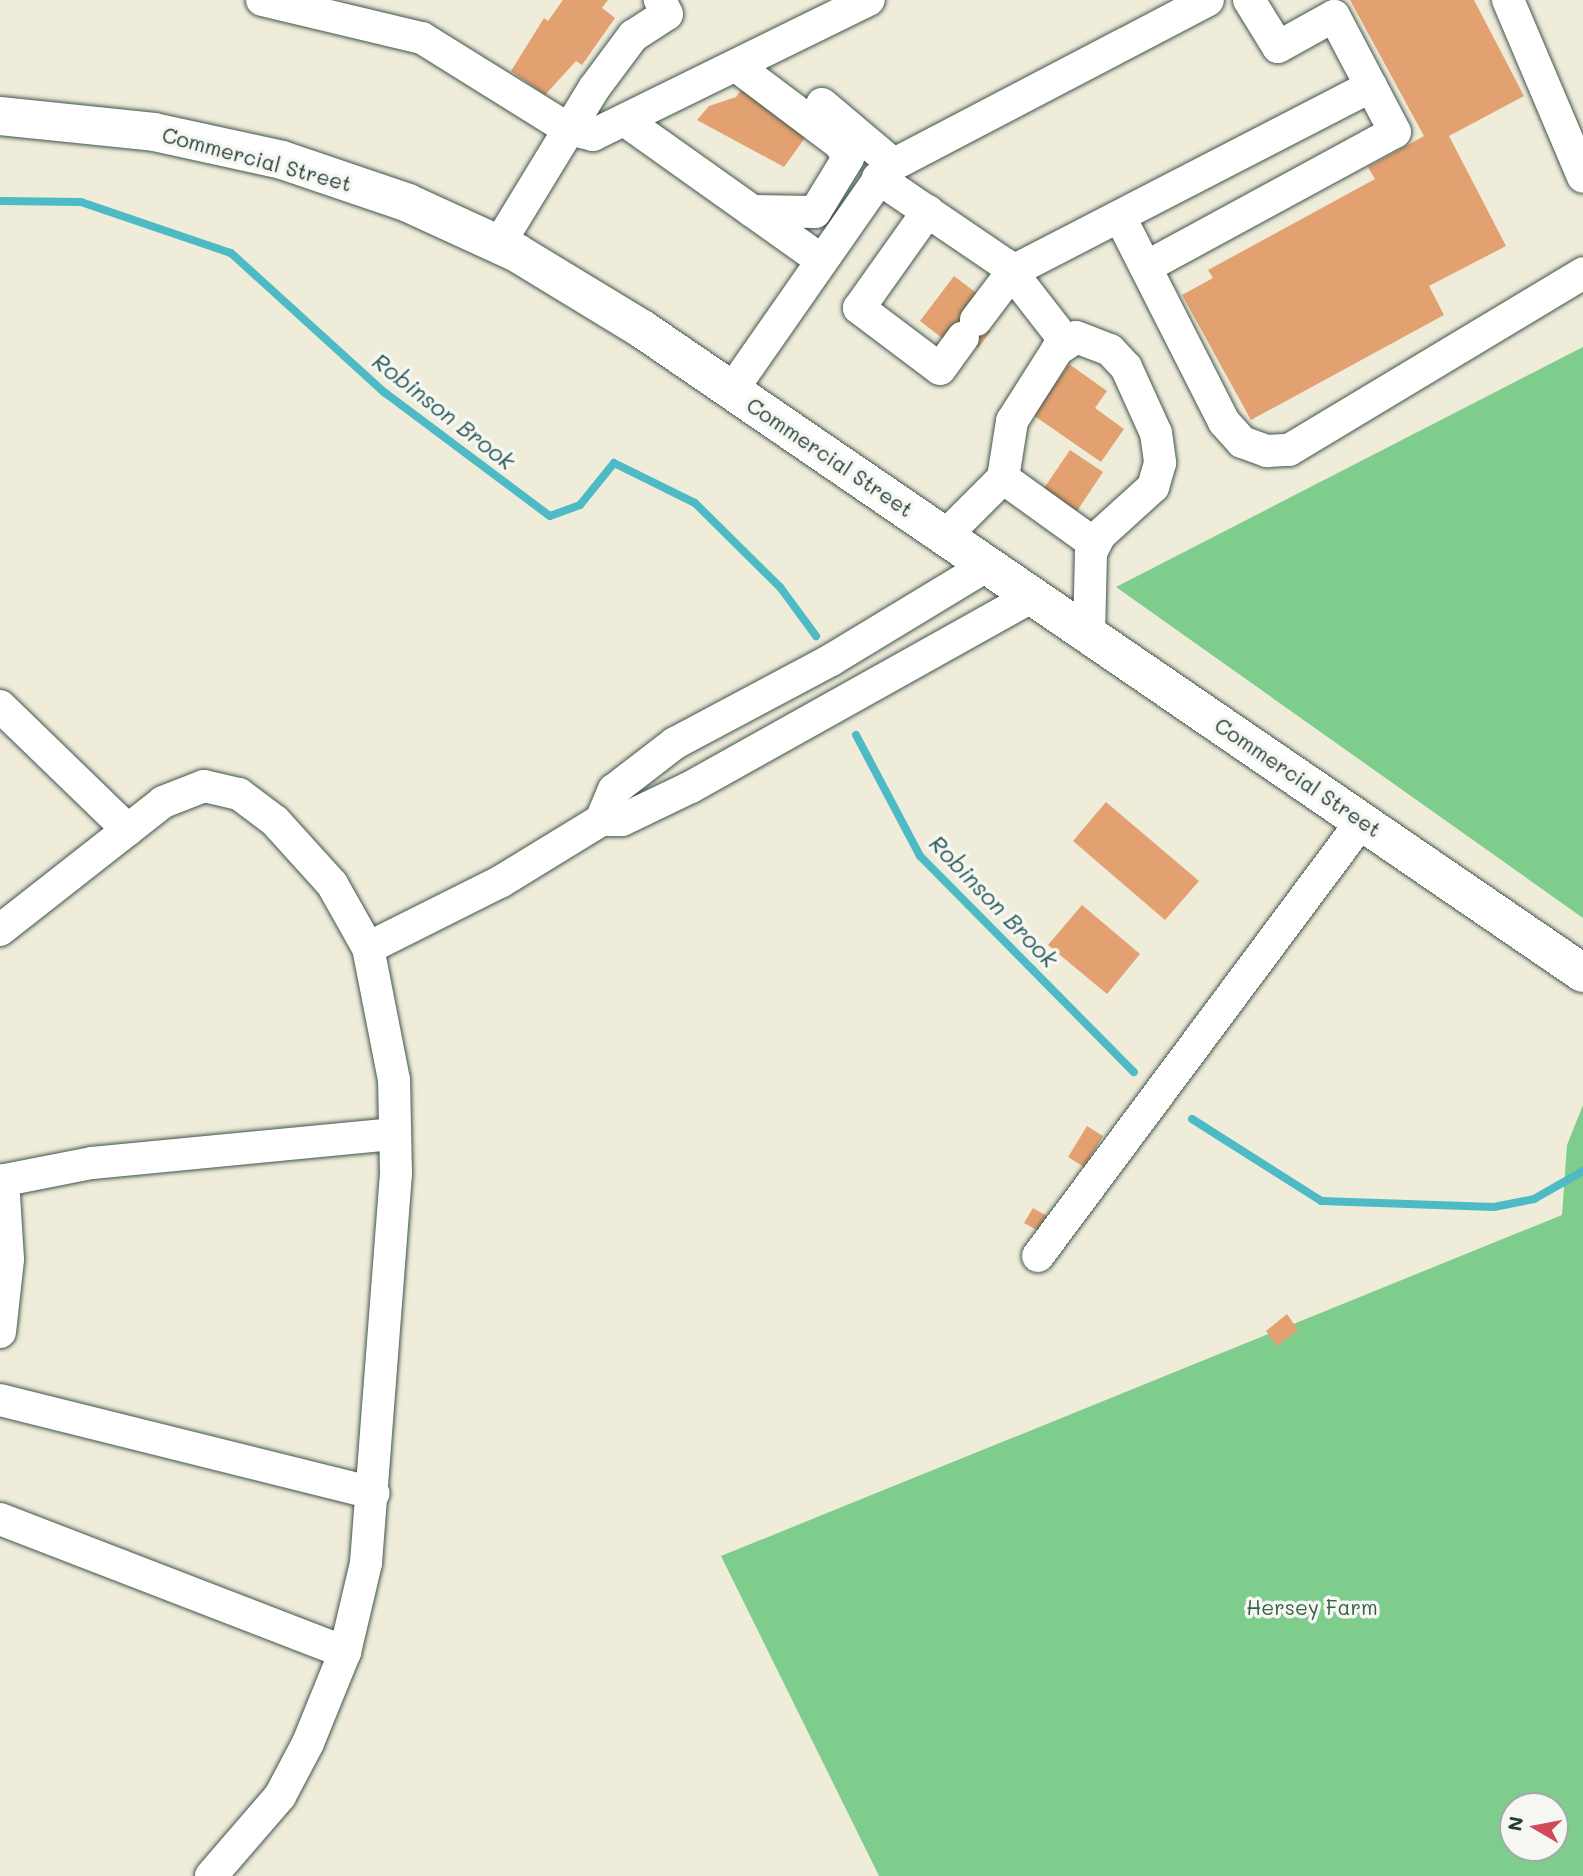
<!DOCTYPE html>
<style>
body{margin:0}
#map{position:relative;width:1583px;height:1876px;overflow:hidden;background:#f0ecda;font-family:Mali,sans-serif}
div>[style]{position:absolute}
.green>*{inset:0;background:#7ecd8d}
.stream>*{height:8px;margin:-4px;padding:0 4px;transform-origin:4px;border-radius:4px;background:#4dbac6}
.building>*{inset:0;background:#e3a172}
.roads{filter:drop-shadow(0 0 2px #3e574d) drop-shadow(0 0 2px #3e574d)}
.minor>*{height:32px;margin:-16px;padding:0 16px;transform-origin:16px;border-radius:16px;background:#fff}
.major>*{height:38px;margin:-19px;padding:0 19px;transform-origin:19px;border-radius:19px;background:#fff}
span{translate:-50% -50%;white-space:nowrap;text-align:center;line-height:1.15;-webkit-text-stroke:7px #f6f6f2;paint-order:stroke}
.street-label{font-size:21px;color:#1f3d34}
.park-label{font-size:21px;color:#37614a}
.water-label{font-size:23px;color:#2a5c58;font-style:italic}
.north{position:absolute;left:1499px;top:1792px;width:70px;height:70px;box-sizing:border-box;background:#f6f6f2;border:2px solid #a0aca6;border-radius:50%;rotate:280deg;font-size:19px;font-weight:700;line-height:28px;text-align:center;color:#1f3d34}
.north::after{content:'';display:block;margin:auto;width:24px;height:32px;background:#d1495b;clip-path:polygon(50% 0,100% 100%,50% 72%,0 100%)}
</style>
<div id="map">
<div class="green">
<i style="clip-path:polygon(1583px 347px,1583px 918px,1116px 587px)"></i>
<i style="clip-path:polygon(evenodd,1583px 1105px,1583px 1876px,879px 1876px,721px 1556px,1562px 1215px,1567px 1145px,1583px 1105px,1513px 1806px,1555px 1806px,1555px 1848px,1513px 1848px,1513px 1806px)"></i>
</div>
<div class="stream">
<i style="left:0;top:201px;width:81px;rotate:0.7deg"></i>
<i style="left:81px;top:202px;width:158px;rotate:18.8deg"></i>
<i style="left:231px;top:253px;width:207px;rotate:42.3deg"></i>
<i style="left:384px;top:392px;width:207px;rotate:36.8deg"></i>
<i style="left:550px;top:516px;width:32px;rotate:-20deg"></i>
<i style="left:580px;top:505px;width:54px;rotate:-51deg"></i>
<i style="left:614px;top:463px;width:90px;rotate:26.3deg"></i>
<i style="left:695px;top:503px;width:120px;rotate:44.7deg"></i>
<i style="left:780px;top:587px;width:61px;rotate:53.7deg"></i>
<i style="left:856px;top:735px;width:137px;rotate:62.1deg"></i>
<i style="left:920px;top:856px;width:304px;rotate:45.3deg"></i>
<i style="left:1192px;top:1119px;width:153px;rotate:32.4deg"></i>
<i style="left:1321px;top:1201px;width:173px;rotate:2deg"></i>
<i style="left:1494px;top:1207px;width:41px;rotate:-11.3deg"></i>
<i style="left:1534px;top:1199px;width:56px;rotate:-29.7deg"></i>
</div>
<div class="building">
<i style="clip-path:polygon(563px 0,608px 0,602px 8px,615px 18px,582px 65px,576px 61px,545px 95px,511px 71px,544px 18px,548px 21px)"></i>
<i style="clip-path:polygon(1350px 0,1474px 0,1524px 96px,1449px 136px,1506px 246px,1429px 286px,1444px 315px,1251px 420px,1182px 295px,1213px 278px,1208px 270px,1375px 179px,1368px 167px,1424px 136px)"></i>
<i style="clip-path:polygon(743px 88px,807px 135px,784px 167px,697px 120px,709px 106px,736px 97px)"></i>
<i style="clip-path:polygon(954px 276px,979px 295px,967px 312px,991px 331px,978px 348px,954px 331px,946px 341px,920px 321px)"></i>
<i style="clip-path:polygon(1069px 364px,1107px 391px,1095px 408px,1124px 429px,1101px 462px,1033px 415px)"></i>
<i style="clip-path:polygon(1070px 450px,1103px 472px,1073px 517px,1040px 494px)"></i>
<i style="clip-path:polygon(1106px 802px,1199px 881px,1165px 920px,1073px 841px)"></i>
<i style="clip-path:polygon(1082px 905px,1140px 954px,1107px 994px,1048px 945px)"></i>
<i style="clip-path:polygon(1087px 1126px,1103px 1136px,1084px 1167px,1068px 1157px)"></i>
<i style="clip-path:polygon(1033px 1208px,1052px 1219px,1044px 1234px,1024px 1223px)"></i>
<i style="clip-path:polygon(1287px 1314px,1298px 1330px,1277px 1346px,1266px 1331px)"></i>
</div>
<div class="roads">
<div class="minor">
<i style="left:262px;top:0;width:164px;rotate:13.4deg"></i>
<i style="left:422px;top:38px;width:172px;rotate:31.9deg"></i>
<i style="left:568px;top:129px;width:26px;rotate:13deg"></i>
<i style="left:593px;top:135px;width:307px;rotate:-26.1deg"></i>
<i style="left:1508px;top:0;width:192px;rotate:67deg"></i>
<i style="left:739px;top:68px;width:126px;rotate:37deg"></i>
<i style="left:840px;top:144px;width:16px;rotate:60deg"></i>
<i style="left:848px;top:158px;width:63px;rotate:121.4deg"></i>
<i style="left:815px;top:212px;width:63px;rotate:-179.1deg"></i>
<i style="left:822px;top:104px;width:93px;rotate:40.2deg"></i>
<i style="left:627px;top:122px;width:238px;rotate:35.4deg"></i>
<i style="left:878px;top:178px;width:155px;rotate:34.2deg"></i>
<i style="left:1006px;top:265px;width:98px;rotate:52.1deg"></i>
<i style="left:928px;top:211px;width:119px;rotate:125.4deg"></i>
<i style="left:859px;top:308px;width:101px;rotate:37deg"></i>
<i style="left:940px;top:369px;width:39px;rotate:-54deg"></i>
<i style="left:1120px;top:217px;width:230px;rotate:63.1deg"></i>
<i style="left:1224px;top:422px;width:27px;rotate:48deg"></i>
<i style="left:1242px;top:442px;width:27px;rotate:20deg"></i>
<i style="left:1267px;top:451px;width:22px;rotate:-3deg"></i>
<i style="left:1289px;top:450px;width:343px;rotate:-31deg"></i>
<i style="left:499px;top:244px;width:184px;rotate:-58.6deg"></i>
<i style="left:595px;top:87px;width:64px;rotate:-53.3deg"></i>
<i style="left:633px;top:36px;width:40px;rotate:-32.9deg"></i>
<i style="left:667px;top:14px;width:16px;rotate:-117deg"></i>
<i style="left:1146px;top:267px;width:283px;rotate:-28.5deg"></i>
<i style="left:1395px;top:132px;width:131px;rotate:-117.7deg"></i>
<i style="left:1334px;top:16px;width:64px;rotate:151deg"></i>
<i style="left:1278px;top:47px;width:55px;rotate:-121.7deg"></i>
<i style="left:976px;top:320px;width:61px;rotate:-52.9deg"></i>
<i style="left:1013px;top:271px;width:403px;rotate:-27.3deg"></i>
<i style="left:732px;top:390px;width:271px;rotate:-55.1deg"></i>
<i style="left:887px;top:168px;width:362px;rotate:-27.6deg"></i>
<i style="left:1003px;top:478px;width:113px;rotate:35.7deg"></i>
<i style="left:945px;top:536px;width:82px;rotate:-45deg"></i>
<i style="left:1003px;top:478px;width:58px;rotate:-81deg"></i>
<i style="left:1012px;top:421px;width:84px;rotate:-57.6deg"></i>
<i style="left:1057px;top:350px;width:23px;rotate:-34deg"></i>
<i style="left:1076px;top:337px;width:36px;rotate:21deg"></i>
<i style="left:1110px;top:350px;width:23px;rotate:47deg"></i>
<i style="left:1126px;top:367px;width:72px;rotate:65.6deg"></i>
<i style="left:1156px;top:433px;width:30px;rotate:82deg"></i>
<i style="left:1160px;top:463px;width:25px;rotate:106deg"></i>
<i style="left:1153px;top:487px;width:72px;rotate:137.8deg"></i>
<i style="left:1100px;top:535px;width:20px;rotate:117deg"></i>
<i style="left:1091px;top:553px;width:81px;rotate:91.4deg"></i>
<i style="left:0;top:706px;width:178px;rotate:44.1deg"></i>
<i style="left:601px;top:820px;width:33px;rotate:-67deg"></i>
<i style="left:614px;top:790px;width:77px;rotate:-37.6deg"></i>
<i style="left:675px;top:743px;width:177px;rotate:-28deg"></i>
<i style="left:831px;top:660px;width:184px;rotate:-31.2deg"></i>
<i style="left:0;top:930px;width:207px;rotate:-38.1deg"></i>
<i style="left:163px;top:802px;width:44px;rotate:-21.3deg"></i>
<i style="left:204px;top:786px;width:36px;rotate:13deg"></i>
<i style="left:239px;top:794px;width:45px;rotate:36.9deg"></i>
<i style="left:275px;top:821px;width:85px;rotate:47.9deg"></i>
<i style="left:332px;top:884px;width:73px;rotate:60.6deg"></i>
<i style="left:0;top:1181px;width:94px;rotate:-11.1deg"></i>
<i style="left:92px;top:1163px;width:304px;rotate:-5.5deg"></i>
<i style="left:1038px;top:1256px;width:542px;rotate:-53.32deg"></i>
<i style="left:0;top:1332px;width:73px;rotate:-83.7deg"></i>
<i style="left:8px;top:1259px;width:79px;rotate:-93.6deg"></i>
<i style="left:0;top:1400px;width:385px;rotate:14deg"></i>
<i style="left:0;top:1519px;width:370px;rotate:21.1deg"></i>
<i style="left:211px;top:1876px;width:106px;rotate:-49.2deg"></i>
<i style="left:280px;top:1796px;width:60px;rotate:-62.2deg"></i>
<i style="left:308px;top:1743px;width:98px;rotate:-67.9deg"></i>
<i style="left:345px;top:1652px;width:91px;rotate:-76.7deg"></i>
<i style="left:366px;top:1563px;width:390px;rotate:-85.6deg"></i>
<i style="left:396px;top:1174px;width:94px;rotate:-91.2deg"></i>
<i style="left:394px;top:1080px;width:135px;rotate:-101.1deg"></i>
<i style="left:368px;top:948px;width:148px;rotate:-26.6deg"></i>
<i style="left:500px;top:882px;width:119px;rotate:-31.5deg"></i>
<i style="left:601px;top:820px;width:21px"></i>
<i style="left:622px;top:820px;width:76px;rotate:-25.6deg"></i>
<i style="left:691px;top:787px;width:392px;rotate:-29.2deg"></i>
</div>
<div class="major">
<i style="left:0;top:116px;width:155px;rotate:5.9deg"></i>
<i style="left:154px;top:132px;width:131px;rotate:12.3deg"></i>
<i style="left:282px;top:160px;width:133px;rotate:18.8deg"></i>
<i style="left:408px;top:203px;width:120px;rotate:24.6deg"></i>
<i style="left:517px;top:253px;width:146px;rotate:31.3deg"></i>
<i style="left:642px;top:329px;width:1140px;rotate:34.39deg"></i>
</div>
</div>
<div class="street-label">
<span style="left:257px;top:159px;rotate:15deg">Commercial Street</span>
<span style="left:830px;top:457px;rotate:34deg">Commercial Street</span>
<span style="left:1298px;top:777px;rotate:34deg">Commercial Street</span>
</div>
<div class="park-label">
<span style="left:1312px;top:1607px">Hersey Farm</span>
</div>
<div class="water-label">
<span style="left:444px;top:411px;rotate:38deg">Robinson Brook</span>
<span style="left:994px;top:901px;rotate:46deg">Robinson Brook</span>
</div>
<div class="north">N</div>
</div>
